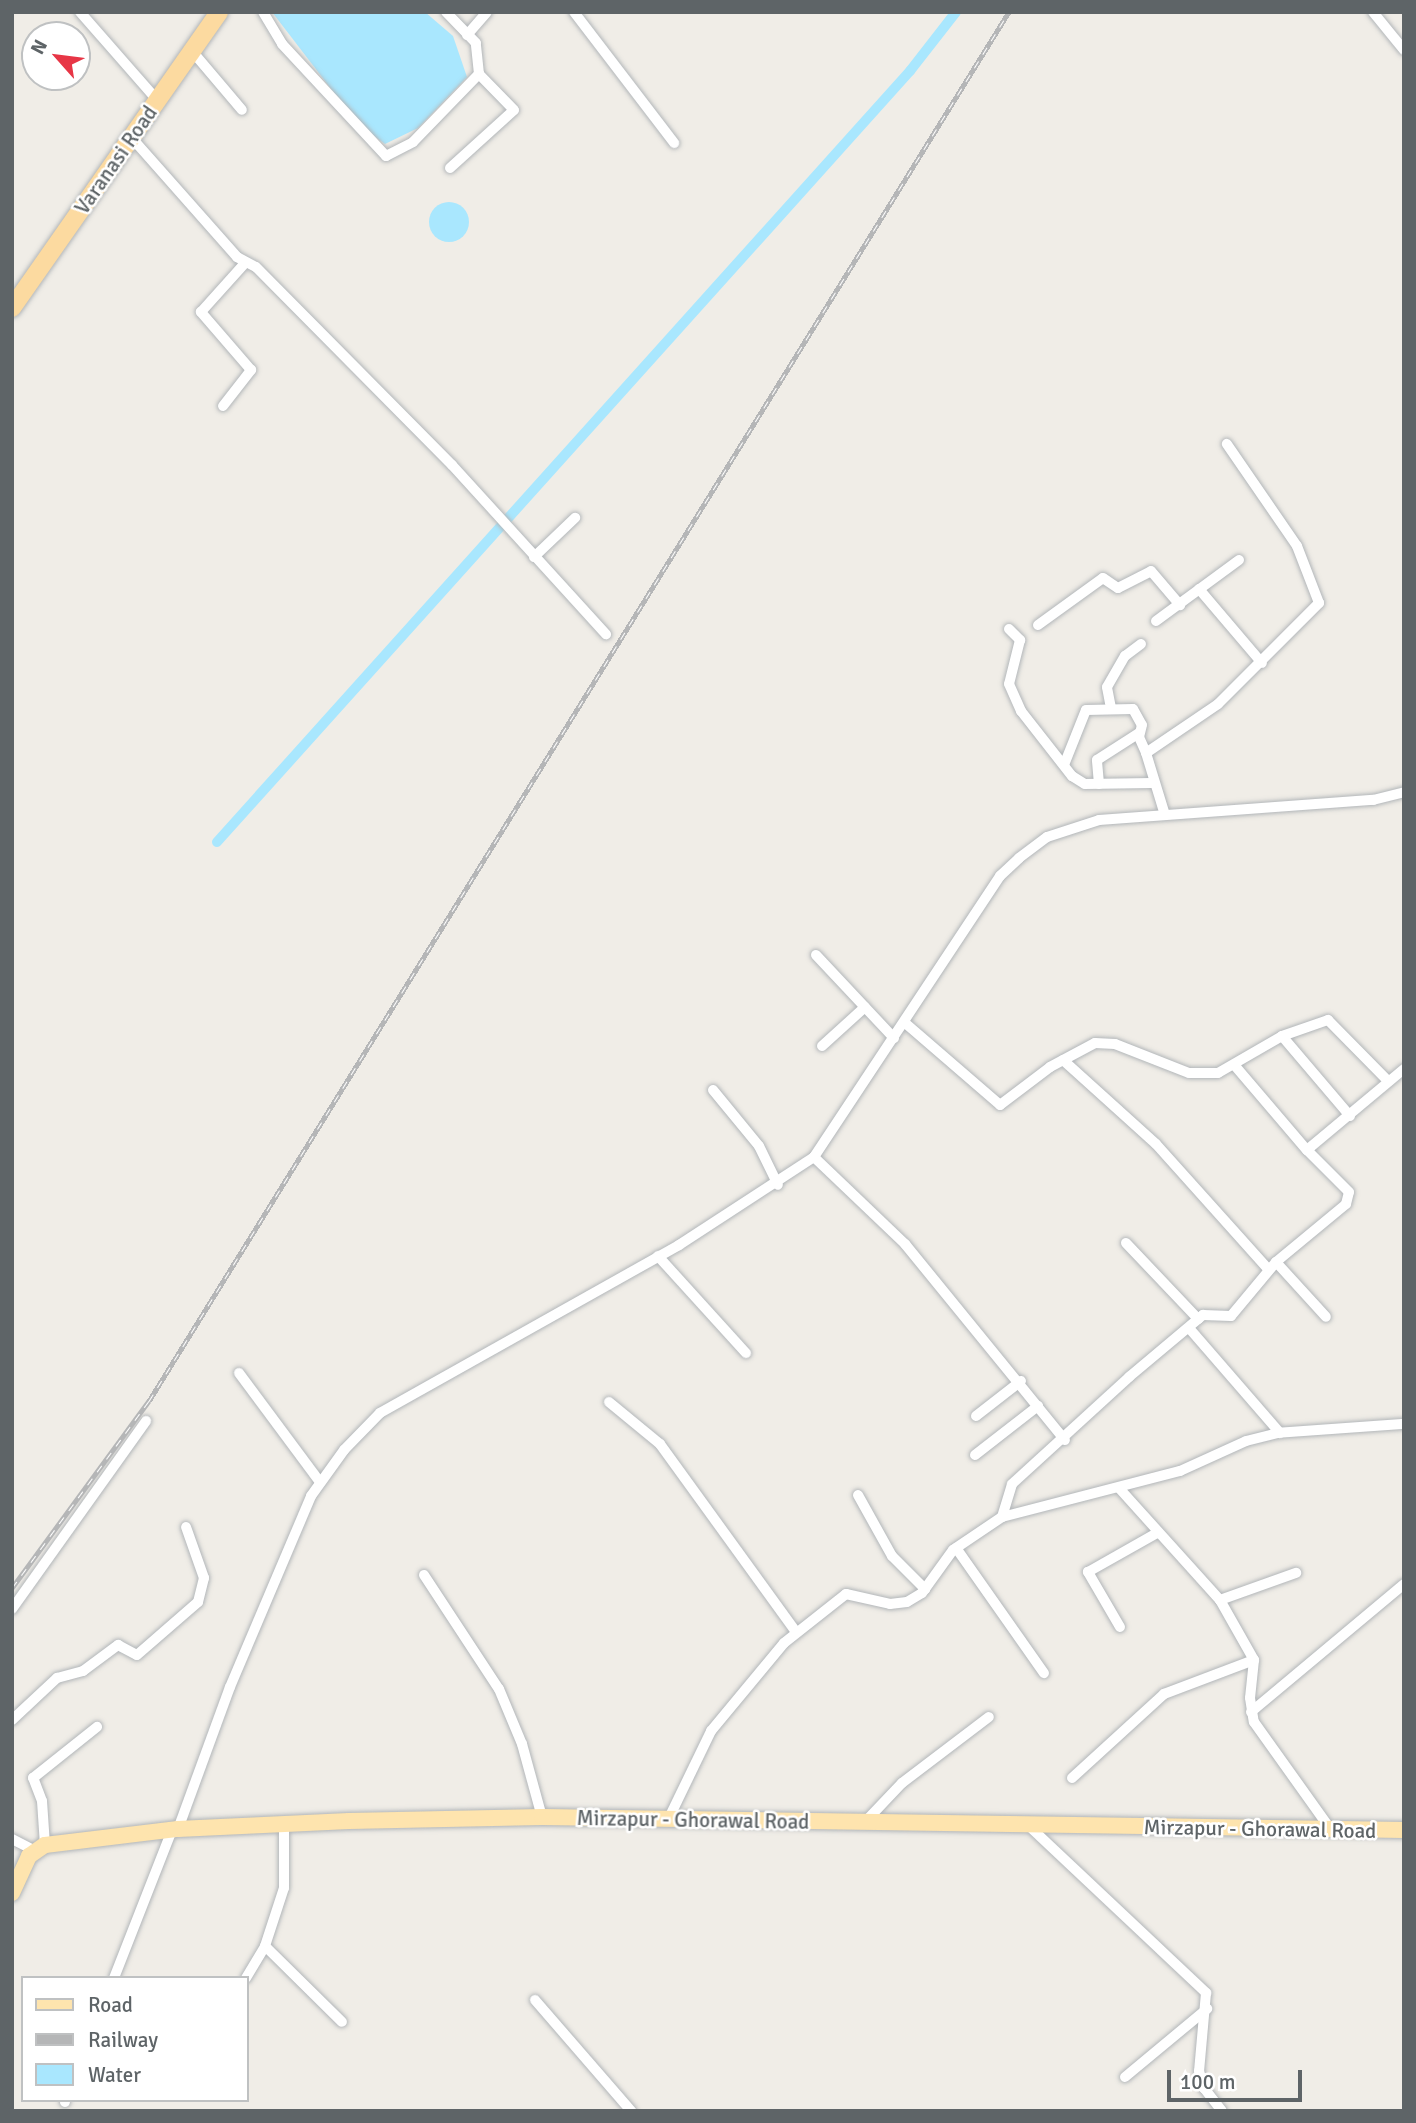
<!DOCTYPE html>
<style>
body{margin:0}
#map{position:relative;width:1416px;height:2123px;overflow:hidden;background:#f0ede7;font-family:Signika,sans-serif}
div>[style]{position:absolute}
.water>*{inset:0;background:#a9e7fe}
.round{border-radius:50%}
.canal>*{height:10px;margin:-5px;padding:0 5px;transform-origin:5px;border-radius:5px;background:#a9e7fe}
.roads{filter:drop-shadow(0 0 2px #b2b6b9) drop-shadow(0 0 2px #b2b6b9)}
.minor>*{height:10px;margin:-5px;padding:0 5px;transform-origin:5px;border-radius:5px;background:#fff}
.primary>*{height:16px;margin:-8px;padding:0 8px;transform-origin:8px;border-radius:8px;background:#fee4ae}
.trunk>*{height:18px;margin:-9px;padding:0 9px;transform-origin:9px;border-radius:9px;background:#fcdaa0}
.rail>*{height:5px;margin-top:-2.5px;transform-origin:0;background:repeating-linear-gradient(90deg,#fff 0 8px,#b5b6b7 0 16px);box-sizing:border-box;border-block:2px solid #b5b6b7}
span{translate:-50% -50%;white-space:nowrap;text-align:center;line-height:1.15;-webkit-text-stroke:5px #fff;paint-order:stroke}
.street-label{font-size:21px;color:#5e6467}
.frame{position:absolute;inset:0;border:14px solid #5e6467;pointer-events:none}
.legend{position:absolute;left:21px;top:1976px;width:228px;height:126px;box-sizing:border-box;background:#fff;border:2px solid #bfc1c2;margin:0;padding:9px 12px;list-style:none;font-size:21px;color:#5e6467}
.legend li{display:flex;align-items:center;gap:14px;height:35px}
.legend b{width:35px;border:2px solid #bfc1c2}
.north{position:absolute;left:21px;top:21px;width:70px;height:70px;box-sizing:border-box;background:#fff;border:2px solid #bfc1c2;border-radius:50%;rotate:298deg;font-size:19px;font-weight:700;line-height:28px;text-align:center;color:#5e6467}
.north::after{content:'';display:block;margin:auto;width:24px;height:32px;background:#e73646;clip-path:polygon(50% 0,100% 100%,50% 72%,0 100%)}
.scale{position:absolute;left:1167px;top:2070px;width:135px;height:32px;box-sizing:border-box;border:4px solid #5e6467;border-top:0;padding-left:9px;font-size:21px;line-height:24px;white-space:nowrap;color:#5e6467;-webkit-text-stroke:5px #fff;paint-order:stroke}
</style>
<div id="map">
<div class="water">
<i style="clip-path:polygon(272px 12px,425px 12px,453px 36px,467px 77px,418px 128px,385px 144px,358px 124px)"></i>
<i class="round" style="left:429px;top:202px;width:40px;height:40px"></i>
</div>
<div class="canal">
<i style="left:217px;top:842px;width:1037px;rotate:-48.05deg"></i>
<i style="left:910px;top:71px;width:75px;rotate:-52.1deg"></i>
</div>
<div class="roads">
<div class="minor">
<i style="left:80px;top:12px;width:118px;rotate:48.8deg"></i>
<i style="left:263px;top:12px;width:37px;rotate:59deg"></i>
<i style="left:282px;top:44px;width:153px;rotate:47.1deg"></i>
<i style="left:386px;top:156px;width:30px;rotate:-27deg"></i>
<i style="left:413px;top:142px;width:95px;rotate:-45.9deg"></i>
<i style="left:479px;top:74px;width:31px;rotate:-96deg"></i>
<i style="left:476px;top:43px;width:43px;rotate:-134.1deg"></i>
<i style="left:574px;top:12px;width:165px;rotate:52.6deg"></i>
<i style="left:1373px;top:12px;width:49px;rotate:50.8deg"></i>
<i style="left:467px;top:35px;width:30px;rotate:-49deg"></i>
<i style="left:192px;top:51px;width:77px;rotate:49.7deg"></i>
<i style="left:131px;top:137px;width:160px;rotate:48.5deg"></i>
<i style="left:237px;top:257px;width:21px;rotate:28deg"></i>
<i style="left:256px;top:267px;width:279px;rotate:45.3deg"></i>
<i style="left:452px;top:465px;width:229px;rotate:47.7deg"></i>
<i style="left:450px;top:168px;width:86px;rotate:-42.2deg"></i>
<i style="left:514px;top:110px;width:50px;rotate:-134.2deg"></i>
<i style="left:223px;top:406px;width:46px;rotate:-52.1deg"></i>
<i style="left:251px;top:370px;width:77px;rotate:-130.8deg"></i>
<i style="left:201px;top:312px;width:67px;rotate:-48deg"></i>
<i style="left:534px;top:557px;width:57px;rotate:-43.6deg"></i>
<i style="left:1199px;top:589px;width:97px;rotate:49.6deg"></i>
<i style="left:1156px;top:621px;width:103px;rotate:-36.3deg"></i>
<i style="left:1038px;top:625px;width:80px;rotate:-35.9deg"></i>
<i style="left:1103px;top:578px;width:18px;rotate:34deg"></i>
<i style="left:1118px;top:588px;width:37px;rotate:-27deg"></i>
<i style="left:1151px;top:571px;width:45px;rotate:49.5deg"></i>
<i style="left:1009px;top:629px;width:16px;rotate:45deg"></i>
<i style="left:1020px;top:640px;width:45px;rotate:104deg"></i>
<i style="left:1009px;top:684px;width:30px;rotate:66deg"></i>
<i style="left:1021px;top:711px;width:83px;rotate:51.9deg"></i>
<i style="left:1072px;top:776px;width:15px;rotate:32deg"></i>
<i style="left:1085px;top:784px;width:67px;rotate:-0.9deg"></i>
<i style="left:1111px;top:708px;width:21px;rotate:-101deg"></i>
<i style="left:1107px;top:687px;width:36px;rotate:-60deg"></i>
<i style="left:1125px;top:656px;width:20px;rotate:-37deg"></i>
<i style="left:1064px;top:765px;width:59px;rotate:-68.2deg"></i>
<i style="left:1086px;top:710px;width:47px;rotate:-1.2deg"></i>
<i style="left:1133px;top:709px;width:18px;rotate:61deg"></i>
<i style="left:1142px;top:725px;width:12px;rotate:104deg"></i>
<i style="left:1139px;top:737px;width:17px;rotate:66deg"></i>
<i style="left:1099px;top:784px;width:24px;rotate:-95deg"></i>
<i style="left:1097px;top:760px;width:50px;rotate:-32.7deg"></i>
<i style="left:1165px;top:815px;width:65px;rotate:-107deg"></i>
<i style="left:1146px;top:753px;width:87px;rotate:-34.2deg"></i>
<i style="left:1218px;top:704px;width:143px;rotate:-45deg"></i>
<i style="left:1319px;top:603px;width:61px;rotate:-111.1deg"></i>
<i style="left:1297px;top:546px;width:124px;rotate:-124.5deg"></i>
<i style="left:816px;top:955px;width:114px;rotate:46.8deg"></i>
<i style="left:904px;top:1022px;width:127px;rotate:40.8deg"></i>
<i style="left:1000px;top:1105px;width:63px;rotate:-37.2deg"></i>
<i style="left:1050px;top:1067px;width:51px;rotate:-28.1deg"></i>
<i style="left:1095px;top:1043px;width:20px;rotate:3deg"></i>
<i style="left:1115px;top:1044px;width:79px;rotate:21.4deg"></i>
<i style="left:1189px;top:1073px;width:29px"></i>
<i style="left:1218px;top:1073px;width:74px;rotate:-30deg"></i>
<i style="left:1282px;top:1036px;width:49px;rotate:-19.2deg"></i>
<i style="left:1328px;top:1020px;width:86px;rotate:45.5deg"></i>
<i style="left:1282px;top:1036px;width:105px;rotate:49.6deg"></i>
<i style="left:822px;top:1046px;width:58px;rotate:-42.2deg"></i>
<i style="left:1063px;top:1060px;width:125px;rotate:42.1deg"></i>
<i style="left:1156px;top:1144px;width:169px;rotate:48.1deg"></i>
<i style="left:1236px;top:1067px;width:109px;rotate:49.5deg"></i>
<i style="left:1307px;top:1150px;width:126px;rotate:-39.9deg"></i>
<i style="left:713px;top:1090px;width:72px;rotate:50.6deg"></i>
<i style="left:759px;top:1146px;width:43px;rotate:64deg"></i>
<i style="left:814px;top:1157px;width:126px;rotate:43.7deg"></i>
<i style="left:905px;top:1244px;width:253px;rotate:50.8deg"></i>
<i style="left:1126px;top:1243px;width:105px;rotate:46.5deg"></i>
<i style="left:658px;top:1256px;width:131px;rotate:47.8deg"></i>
<i style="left:1276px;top:1262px;width:74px;rotate:47.7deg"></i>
<i style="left:1189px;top:1328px;width:139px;rotate:49.1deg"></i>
<i style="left:239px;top:1373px;width:136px;rotate:53.4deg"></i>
<i style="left:609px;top:1402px;width:66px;rotate:39.5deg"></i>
<i style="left:660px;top:1444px;width:232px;rotate:54.1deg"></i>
<i style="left:976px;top:1416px;width:57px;rotate:-37.9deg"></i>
<i style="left:975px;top:1455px;width:80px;rotate:-37.9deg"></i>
<i style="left:1119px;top:1488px;width:151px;rotate:48deg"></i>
<i style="left:1220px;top:1600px;width:69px;rotate:60.5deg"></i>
<i style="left:1254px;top:1660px;width:38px;rotate:96deg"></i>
<i style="left:1250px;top:1698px;width:24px;rotate:81deg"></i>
<i style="left:1254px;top:1722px;width:133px;rotate:54.5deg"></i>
<i style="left:858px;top:1495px;width:70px;rotate:60.9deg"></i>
<i style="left:892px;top:1556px;width:47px;rotate:45deg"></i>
<i style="left:1002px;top:1517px;width:34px;rotate:-73deg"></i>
<i style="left:1012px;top:1484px;width:159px;rotate:-42.4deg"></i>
<i style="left:1129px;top:1377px;width:97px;rotate:-40deg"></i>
<i style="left:1203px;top:1315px;width:28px;rotate:2deg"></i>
<i style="left:1231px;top:1316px;width:70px;rotate:-50.2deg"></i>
<i style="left:1276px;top:1262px;width:91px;rotate:-39.6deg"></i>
<i style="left:1346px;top:1204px;width:12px;rotate:-76deg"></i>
<i style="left:1349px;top:1192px;width:59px;rotate:-135deg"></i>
<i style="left:956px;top:1548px;width:153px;rotate:54.9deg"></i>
<i style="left:424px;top:1575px;width:136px;rotate:56.7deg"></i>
<i style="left:499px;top:1689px;width:60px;rotate:67.3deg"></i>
<i style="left:522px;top:1744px;width:76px;rotate:74.7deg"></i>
<i style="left:1220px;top:1600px;width:81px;rotate:-19.6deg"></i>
<i style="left:12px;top:1609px;width:231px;rotate:-54.5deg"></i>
<i style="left:1120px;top:1627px;width:64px;rotate:-120.2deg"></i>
<i style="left:1088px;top:1572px;width:79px;rotate:-29.5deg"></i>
<i style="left:1251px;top:1712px;width:199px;rotate:-39.9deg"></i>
<i style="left:12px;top:1720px;width:62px;rotate:-43deg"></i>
<i style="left:57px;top:1678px;width:27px;rotate:-15deg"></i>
<i style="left:83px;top:1671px;width:44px;rotate:-36.6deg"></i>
<i style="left:118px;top:1645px;width:21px;rotate:28deg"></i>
<i style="left:137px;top:1655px;width:81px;rotate:-41deg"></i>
<i style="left:198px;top:1602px;width:25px;rotate:-76deg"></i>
<i style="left:204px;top:1578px;width:54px;rotate:-109.4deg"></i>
<i style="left:1072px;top:1778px;width:125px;rotate:-42.4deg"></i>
<i style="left:1164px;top:1694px;width:96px;rotate:-20.7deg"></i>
<i style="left:668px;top:1820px;width:99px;rotate:-64.2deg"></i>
<i style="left:711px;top:1731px;width:114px;rotate:-50.3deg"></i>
<i style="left:784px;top:1643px;width:79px;rotate:-38.3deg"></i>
<i style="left:846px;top:1594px;width:45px;rotate:12.8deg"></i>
<i style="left:890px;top:1604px;width:17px;rotate:-7deg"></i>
<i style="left:907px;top:1602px;width:17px;rotate:-31deg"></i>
<i style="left:922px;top:1593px;width:53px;rotate:-54.2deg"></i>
<i style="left:953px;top:1550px;width:59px;rotate:-34deg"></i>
<i style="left:1002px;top:1517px;width:184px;rotate:-14.5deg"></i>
<i style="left:1180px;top:1471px;width:72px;rotate:-24.4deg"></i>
<i style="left:1246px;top:1441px;width:32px;rotate:-14deg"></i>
<i style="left:1277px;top:1433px;width:127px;rotate:-4.1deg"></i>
<i style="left:864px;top:1823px;width:55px;rotate:-46.5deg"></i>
<i style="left:902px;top:1783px;width:109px;rotate:-37.2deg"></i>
<i style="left:1028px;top:1825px;width:245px;rotate:43.3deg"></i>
<i style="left:1206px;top:1993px;width:78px;rotate:95.1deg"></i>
<i style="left:1199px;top:2071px;width:18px;rotate:74deg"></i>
<i style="left:1204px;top:2088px;width:29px;rotate:52deg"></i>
<i style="left:178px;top:1829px;width:151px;rotate:-69.9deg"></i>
<i style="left:230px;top:1687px;width:207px;rotate:-67deg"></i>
<i style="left:311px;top:1496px;width:57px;rotate:-54.3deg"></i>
<i style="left:344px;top:1450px;width:52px;rotate:-45.8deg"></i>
<i style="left:380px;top:1413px;width:343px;rotate:-29.3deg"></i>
<i style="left:679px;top:1245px;width:161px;rotate:-33.1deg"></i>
<i style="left:814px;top:1157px;width:337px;rotate:-56.5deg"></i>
<i style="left:1000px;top:876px;width:26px;rotate:-43deg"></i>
<i style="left:1019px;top:858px;width:35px;rotate:-37deg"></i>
<i style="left:1047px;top:837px;width:55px;rotate:-18.1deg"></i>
<i style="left:1099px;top:820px;width:275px;rotate:-4.2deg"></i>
<i style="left:1373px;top:800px;width:32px;rotate:-14deg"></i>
<i style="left:12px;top:1839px;width:25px;rotate:27deg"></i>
<i style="left:45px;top:1845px;width:44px;rotate:-93.9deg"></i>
<i style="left:42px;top:1801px;width:25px;rotate:-111deg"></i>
<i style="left:33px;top:1778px;width:82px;rotate:-38.6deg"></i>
<i style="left:265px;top:1946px;width:108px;rotate:44.6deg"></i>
<i style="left:114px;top:1978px;width:159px;rotate:-68.6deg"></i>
<i style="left:246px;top:1978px;width:37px;rotate:-59deg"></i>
<i style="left:265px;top:1946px;width:61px;rotate:-71.9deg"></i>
<i style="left:284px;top:1888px;width:64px;rotate:-90deg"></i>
<i style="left:535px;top:2000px;width:147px;rotate:49.1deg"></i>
<i style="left:1125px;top:2077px;width:107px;rotate:-39.7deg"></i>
<i style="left:65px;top:2102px;width:2px;rotate:-90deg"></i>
</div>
<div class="primary">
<i style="left:12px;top:1893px;width:41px;rotate:-65.3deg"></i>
<i style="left:29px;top:1856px;width:19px;rotate:-35deg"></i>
<i style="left:45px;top:1845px;width:134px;rotate:-6.9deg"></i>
<i style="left:178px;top:1829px;width:171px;rotate:-2.7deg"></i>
<i style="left:349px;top:1821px;width:193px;rotate:-1.2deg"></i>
<i style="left:542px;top:1817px;width:862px;rotate:0.86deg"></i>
</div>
<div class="trunk">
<i style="left:12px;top:308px;width:361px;rotate:-55deg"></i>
</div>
</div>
<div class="rail">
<i style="left:12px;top:1588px;width:232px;rotate:-53.8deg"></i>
<i style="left:149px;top:1401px;width:1634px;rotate:-58.24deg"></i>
</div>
<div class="street-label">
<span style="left:116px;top:160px;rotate:-55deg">Varanasi Road</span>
<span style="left:693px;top:1820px;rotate:1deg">Mirzapur - Ghorawal Road</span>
<span style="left:1260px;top:1829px;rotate:1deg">Mirzapur - Ghorawal Road</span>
</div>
<div class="frame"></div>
<ul class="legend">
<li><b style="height:9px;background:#fee4ae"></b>Road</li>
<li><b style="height:9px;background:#b5b6b7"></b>Railway</li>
<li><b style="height:19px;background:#a9e7fe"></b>Water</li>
</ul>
<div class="north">N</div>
<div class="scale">100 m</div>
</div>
